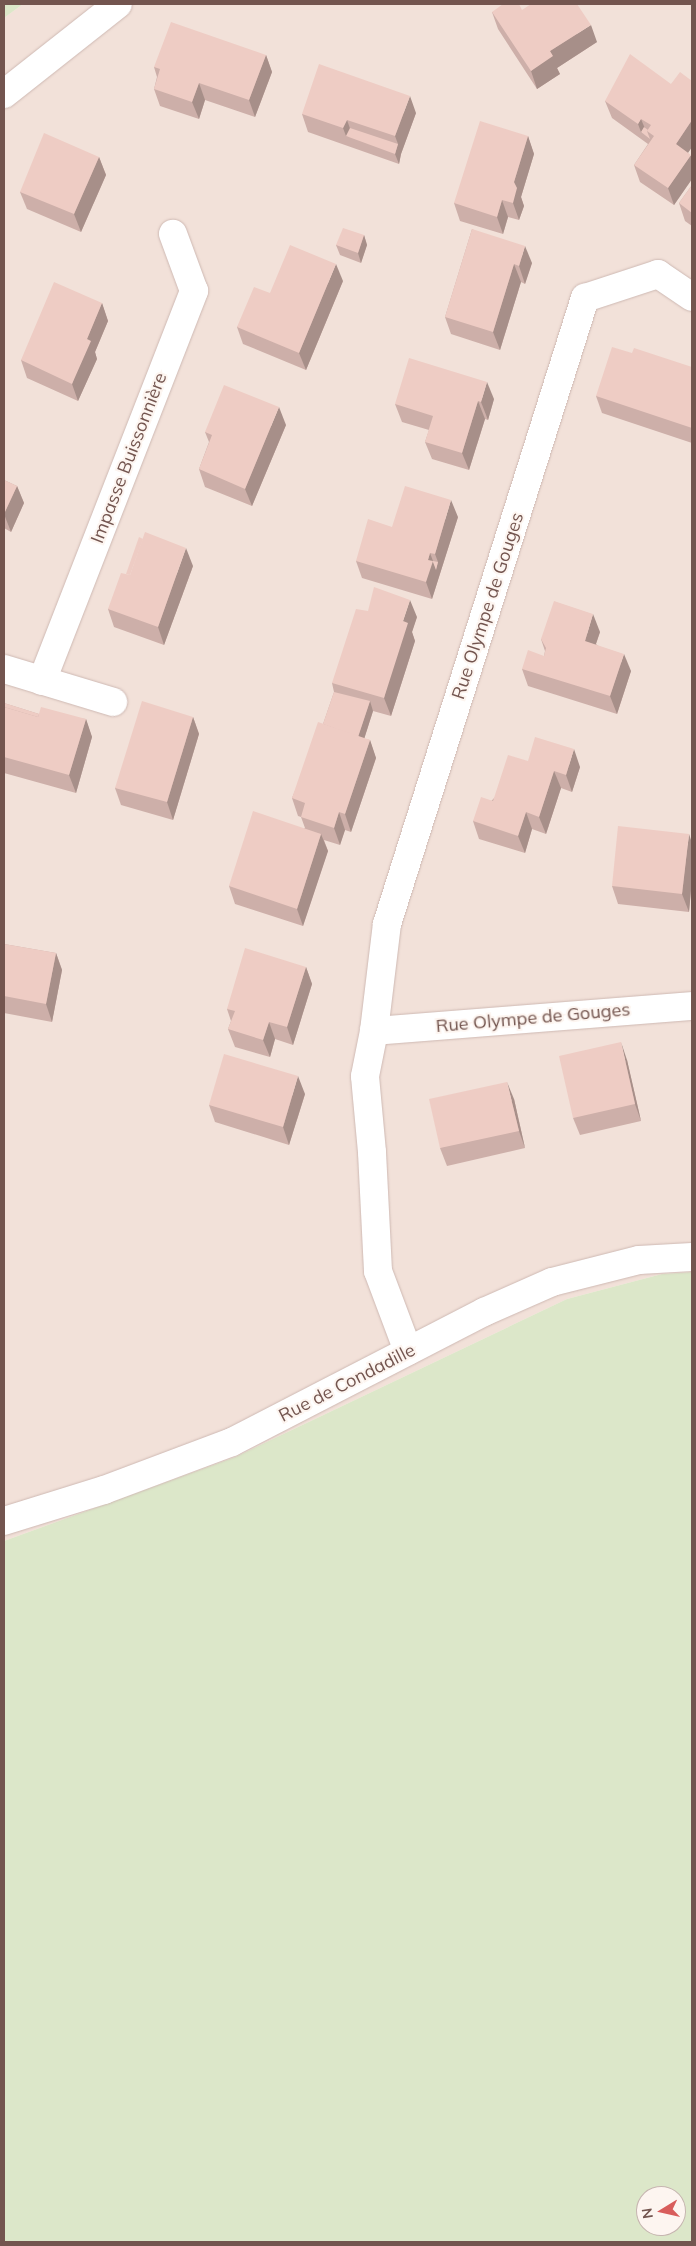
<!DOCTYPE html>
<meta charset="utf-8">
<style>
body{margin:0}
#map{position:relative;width:696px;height:2246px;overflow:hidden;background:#fbf1ea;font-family:Mulish,sans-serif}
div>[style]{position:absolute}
.residential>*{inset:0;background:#f2e1d9}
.green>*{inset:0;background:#dce7c9}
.roads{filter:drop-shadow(0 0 1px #ceb9b3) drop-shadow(0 0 1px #ceb9b3)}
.minor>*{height:28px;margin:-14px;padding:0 14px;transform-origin:14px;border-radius:14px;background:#fff}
.wall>*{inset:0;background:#cdafa9}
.shaded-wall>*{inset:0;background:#a78f89}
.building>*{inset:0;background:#eeccc4}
span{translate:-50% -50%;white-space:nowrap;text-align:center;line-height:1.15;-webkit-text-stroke:4px #fdf5f0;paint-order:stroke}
.street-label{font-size:18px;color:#73554f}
.frame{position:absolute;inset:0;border:5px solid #73554f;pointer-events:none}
.north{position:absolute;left:636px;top:2186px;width:50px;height:50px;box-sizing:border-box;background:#fdf5f0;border:1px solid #c6b5b0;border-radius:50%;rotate:261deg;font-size:14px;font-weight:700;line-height:20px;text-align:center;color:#73554f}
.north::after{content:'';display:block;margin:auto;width:18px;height:22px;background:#d85d5b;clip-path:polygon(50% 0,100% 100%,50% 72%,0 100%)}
</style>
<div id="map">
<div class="residential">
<i style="clip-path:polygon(23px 4px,692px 4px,692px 1272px,662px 1274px,567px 1299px,235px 1457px,4px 1541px,4px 18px)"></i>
</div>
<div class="green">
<i style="clip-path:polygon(4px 4px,23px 4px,4px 18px)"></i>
<i style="clip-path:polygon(evenodd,692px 1272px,692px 2242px,4px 2242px,4px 1541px,235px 1457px,567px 1299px,662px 1274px,692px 1272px,646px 2196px,676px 2196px,676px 2226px,646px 2226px,646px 2196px)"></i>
</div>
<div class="roads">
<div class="minor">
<i style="left:4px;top:94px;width:145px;rotate:-38.3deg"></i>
<i style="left:4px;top:669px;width:114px;rotate:16.8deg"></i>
<i style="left:42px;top:681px;width:419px;rotate:-68.7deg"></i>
<i style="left:194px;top:291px;width:61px;rotate:-110.2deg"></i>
<i style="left:374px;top:1031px;width:319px;rotate:-4.5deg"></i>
<i style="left:408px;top:1351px;width:85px;rotate:-110.6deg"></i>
<i style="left:378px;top:1271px;width:119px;rotate:-92.9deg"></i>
<i style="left:372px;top:1152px;width:76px;rotate:-95.3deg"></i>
<i style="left:365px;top:1076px;width:46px;rotate:-78.7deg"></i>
<i style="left:374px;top:1031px;width:108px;rotate:-83.1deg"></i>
<i style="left:387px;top:924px;width:657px;rotate:-72.45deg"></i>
<i style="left:585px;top:298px;width:77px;rotate:-18.2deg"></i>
<i style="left:658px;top:274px;width:41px;rotate:34.1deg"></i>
<i style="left:4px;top:1521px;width:105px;rotate:-17.2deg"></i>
<i style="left:104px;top:1490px;width:137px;rotate:-20.6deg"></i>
<i style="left:232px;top:1442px;width:284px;rotate:-27.3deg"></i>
<i style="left:484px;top:1312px;width:74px;rotate:-23.8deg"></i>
<i style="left:552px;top:1282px;width:90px;rotate:-14.2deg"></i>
<i style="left:639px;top:1260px;width:53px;rotate:-3.2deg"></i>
</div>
</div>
<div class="wall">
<i style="clip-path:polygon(522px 10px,597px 42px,557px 68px,560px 74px,537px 89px,498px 29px,492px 12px)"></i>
<i style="clip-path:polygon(266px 55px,272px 72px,255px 117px,205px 100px,199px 119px,160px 106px,154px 89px,157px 77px,154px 67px)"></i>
<i style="clip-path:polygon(692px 81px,692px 147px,688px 153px,692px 159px,692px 179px,674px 205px,640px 182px,634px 165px,648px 144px,612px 118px,605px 101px,671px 84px)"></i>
<i style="clip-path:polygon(416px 113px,401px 154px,399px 164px,308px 132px,302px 114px)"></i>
<i style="clip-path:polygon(528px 136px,534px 154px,521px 197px,524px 206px,519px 220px,508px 217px,503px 234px,460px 221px,454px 203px)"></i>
<i style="clip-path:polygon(99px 157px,106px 175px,81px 232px,27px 209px,20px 192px)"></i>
<i style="clip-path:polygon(692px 185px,692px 226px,685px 221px,679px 203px)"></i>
<i style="clip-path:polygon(472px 229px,532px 263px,525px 284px,521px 282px,500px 350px,451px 334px,445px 317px)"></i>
<i style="clip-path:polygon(364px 235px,367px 245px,361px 263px,340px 255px,336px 245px)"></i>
<i style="clip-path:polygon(343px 281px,306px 370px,243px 344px,237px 327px,270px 293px)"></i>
<i style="clip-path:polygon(102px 303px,108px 321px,95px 352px,97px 359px,78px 401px,27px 378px,21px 360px)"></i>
<i style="clip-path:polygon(692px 367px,692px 443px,602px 413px,596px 396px)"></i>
<i style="clip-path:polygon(494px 399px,488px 420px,485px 419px,469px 470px,432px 459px,425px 442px,429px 430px,402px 422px,395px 404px)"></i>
<i style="clip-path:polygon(286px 425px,252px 506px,205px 487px,199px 469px,209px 442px,205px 432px)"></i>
<i style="clip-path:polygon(4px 480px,17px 486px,24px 503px,11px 532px,4px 528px)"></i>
<i style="clip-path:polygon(458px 517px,432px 599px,362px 578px,356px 561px,392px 527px)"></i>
<i style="clip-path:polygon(193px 566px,164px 645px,114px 627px,108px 609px)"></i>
<i style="clip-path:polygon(417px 617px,412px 632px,415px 641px,391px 716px,373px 711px,364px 739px,370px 740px,376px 758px,351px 832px,345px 830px,340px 845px,324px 840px,328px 851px,303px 926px,235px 904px,229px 886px,305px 828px,301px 817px,298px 816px,292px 798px,323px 724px,334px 692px,332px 683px)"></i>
<i style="clip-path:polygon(600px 632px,596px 644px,631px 671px,617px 714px,528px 686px,522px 669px,544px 656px,545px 651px,541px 639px)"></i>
<i style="clip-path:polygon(4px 703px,39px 714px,86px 719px,92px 737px,76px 793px,4px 773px)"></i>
<i style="clip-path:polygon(193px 717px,199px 734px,173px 820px,121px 805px,115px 788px)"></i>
<i style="clip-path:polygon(528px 761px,580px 767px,572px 792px,561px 788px,546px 834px,532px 829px,525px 853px,479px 839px,473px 821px)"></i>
<i style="clip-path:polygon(692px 843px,692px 879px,689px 912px,618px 904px,612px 886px)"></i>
<i style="clip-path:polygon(4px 944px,56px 953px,62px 970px,52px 1022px,4px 1013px)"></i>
<i style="clip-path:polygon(306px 967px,312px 984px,293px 1045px,275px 1039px,270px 1057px,235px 1047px,228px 1029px,231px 1021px,227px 1009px)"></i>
<i style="clip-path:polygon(627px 1060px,641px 1121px,580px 1135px,573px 1118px)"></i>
<i style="clip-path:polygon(305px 1094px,289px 1145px,215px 1122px,209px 1105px)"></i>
<i style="clip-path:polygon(514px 1099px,525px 1148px,447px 1166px,440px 1148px)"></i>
</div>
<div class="shaded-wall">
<i style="clip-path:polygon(591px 25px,597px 42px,557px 68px,560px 74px,537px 89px,531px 71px,550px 51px)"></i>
<i style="clip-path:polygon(266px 55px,272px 72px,255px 117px,249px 100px)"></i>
<i style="clip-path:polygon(199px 83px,205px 100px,199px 119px,192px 102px)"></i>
<i style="clip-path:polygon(410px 96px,416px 113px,401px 154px,399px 164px,395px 154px,398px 144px,395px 136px)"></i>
<i style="clip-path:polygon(641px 119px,648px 136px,641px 132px,638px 124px)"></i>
<i style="clip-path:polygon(347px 120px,353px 137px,346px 136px,343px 128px)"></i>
<i style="clip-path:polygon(692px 120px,692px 147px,682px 161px,676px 144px)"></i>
<i style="clip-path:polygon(528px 136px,534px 154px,521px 197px,524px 206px,519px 220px,513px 203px,514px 182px)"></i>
<i style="clip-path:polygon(691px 155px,692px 159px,692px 179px,674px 205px,668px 188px)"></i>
<i style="clip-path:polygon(99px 157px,106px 175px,81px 232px,74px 214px)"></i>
<i style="clip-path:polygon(502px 200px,508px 217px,503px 234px,497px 217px)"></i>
<i style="clip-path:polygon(364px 235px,367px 245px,361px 263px,358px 253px)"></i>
<i style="clip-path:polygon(525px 246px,532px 263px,525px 284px,519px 266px)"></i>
<i style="clip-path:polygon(336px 264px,343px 281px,306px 370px,299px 353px)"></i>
<i style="clip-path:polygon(514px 264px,521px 282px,500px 350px,493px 332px)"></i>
<i style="clip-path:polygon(102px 303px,108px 321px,95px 352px,97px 359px,78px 401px,72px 384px,87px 339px)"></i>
<i style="clip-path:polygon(487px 382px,494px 399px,488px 420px,481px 402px)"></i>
<i style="clip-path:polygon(478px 401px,485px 419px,469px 470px,462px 453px)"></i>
<i style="clip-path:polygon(279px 407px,286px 425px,252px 506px,245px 489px)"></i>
<i style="clip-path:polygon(17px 486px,24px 503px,11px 532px,4px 514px)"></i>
<i style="clip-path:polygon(451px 500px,458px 517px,432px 599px,426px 582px,428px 560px,430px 553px,436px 569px,438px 562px,435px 554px)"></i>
<i style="clip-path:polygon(186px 548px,193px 566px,164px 645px,158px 627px)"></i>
<i style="clip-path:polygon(410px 600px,417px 617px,412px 632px,415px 641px,391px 716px,384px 698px,403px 621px)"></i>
<i style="clip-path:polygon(593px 614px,600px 632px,591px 658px,585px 641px)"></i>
<i style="clip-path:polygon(624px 654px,631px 671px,617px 714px,610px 696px)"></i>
<i style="clip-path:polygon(370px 701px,373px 711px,360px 752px,356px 743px)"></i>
<i style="clip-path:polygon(193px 717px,199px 734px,173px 820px,167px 802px)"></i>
<i style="clip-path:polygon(86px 719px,92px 737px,76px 793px,69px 775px)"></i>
<i style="clip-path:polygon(370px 740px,376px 758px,351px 832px,345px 814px)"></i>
<i style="clip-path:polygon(574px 749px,580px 767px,572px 792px,566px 775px)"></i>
<i style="clip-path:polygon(554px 771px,561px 788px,546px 834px,539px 817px)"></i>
<i style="clip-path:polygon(339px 812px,345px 830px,340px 845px,334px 828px)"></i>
<i style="clip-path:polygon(526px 812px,532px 829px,525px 853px,518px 836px)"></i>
<i style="clip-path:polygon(321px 834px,328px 851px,303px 926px,297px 909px)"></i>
<i style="clip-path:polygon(689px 834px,692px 843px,692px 879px,689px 912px,682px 894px)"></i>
<i style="clip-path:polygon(56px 953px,62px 970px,52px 1022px,46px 1004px)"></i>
<i style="clip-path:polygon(306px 967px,312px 984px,293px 1045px,287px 1027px)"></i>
<i style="clip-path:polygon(269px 1022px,275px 1039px,270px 1057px,263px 1040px)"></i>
<i style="clip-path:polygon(621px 1042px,627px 1060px,641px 1121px,635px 1104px)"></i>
<i style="clip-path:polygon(298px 1076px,305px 1094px,289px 1145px,283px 1127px)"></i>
<i style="clip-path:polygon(507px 1082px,514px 1099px,525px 1148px,519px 1131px)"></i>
</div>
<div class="building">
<i style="clip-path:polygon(503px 4px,519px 4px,522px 10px,531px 4px,577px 4px,591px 25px,550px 51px,553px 56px,531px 71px,492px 12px)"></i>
<i style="clip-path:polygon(171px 22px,266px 55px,249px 100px,199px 83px,192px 102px,154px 89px,160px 69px,154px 67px)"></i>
<i style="clip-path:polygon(630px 54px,671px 84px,680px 72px,692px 81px,692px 120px,676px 144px,691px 155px,668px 188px,634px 165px,654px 136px,647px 131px,651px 125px,641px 119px,638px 124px,605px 101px)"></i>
<i style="clip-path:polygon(319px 64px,410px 96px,395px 136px,347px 120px,343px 128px,302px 114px)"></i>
<i style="clip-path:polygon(480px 121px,528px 136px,514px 182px,517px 188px,513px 203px,502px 200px,497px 217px,454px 203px)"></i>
<i style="clip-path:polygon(644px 127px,648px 130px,647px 131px,650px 139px,641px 132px)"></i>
<i style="clip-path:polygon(350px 128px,398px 144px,395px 154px,346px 136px)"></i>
<i style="clip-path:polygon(44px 133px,99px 157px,74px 214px,20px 192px)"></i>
<i style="clip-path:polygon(692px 185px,692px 213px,679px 203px)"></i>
<i style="clip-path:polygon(343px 228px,364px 235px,358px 253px,336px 245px)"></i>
<i style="clip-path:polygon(472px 229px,525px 246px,519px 266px,514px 264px,493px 332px,445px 317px)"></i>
<i style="clip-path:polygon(290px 245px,336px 264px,299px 353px,237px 327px,254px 287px,270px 293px)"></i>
<i style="clip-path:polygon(54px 282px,102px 303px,87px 339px,91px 341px,72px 384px,21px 360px)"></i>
<i style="clip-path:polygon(612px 347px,632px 353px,634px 348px,692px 367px,692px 428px,596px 396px)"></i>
<i style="clip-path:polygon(409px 358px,487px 382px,481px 402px,478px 401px,462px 453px,425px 442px,433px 416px,395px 404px)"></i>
<i style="clip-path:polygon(224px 385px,279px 407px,245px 489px,199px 469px,212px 435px,205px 432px)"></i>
<i style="clip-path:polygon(4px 480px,17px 486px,4px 514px)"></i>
<i style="clip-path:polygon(405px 486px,451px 500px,435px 554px,430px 553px,428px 560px,433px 561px,426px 582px,356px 561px,368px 519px,392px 527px)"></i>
<i style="clip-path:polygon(145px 532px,186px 548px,158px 627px,108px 609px,121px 573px,130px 575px)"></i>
<i style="clip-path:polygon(139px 537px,143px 539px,130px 575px,126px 574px)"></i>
<i style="clip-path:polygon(433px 561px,438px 562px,436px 570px,433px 562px)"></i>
<i style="clip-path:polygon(374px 587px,410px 600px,403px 621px,408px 623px,384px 698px,332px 683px,356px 609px,368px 611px)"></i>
<i style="clip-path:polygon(554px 601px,593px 614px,585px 641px,624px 654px,610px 696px,522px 669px,528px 650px,544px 656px,546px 648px,541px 639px)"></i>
<i style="clip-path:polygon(334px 692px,370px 701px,358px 737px,323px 724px)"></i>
<i style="clip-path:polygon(142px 701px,193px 717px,167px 802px,115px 788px)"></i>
<i style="clip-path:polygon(4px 703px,39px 714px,38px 717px,4px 707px)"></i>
<i style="clip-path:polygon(4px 707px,38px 717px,41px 707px,86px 719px,69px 775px,4px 757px)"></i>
<i style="clip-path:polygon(318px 722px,370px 740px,345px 814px,339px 812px,334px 828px,301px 817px,305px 803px,292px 798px)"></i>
<i style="clip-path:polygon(535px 737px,574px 749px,566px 775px,554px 771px,539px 817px,526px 812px,518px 836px,473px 821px,481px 797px,493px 801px,508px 755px,528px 761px)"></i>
<i style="clip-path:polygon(253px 811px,321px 834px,297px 909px,229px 886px)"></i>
<i style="clip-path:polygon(618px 826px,689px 834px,682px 894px,612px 886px)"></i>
<i style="clip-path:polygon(4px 944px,56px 953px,46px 1004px,4px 996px)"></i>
<i style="clip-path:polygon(245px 948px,306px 967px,287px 1027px,269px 1022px,263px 1040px,228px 1029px,235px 1011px,227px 1009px)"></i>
<i style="clip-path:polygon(621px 1042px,635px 1104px,573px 1118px,559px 1056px)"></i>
<i style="clip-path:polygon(224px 1054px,298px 1076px,283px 1127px,209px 1105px)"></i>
<i style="clip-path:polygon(507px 1082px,519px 1131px,440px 1148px,429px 1099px)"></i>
</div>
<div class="street-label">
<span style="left:129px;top:458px;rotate:-69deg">Impasse Buissonnière</span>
<span style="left:488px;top:606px;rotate:-72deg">Rue Olympe de Gouges</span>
<span style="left:533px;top:1018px;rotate:-5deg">Rue Olympe de Gouges</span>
<span style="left:347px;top:1383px;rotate:-27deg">Rue de Condadille</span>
</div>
<div class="frame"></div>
<div class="north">N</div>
</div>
